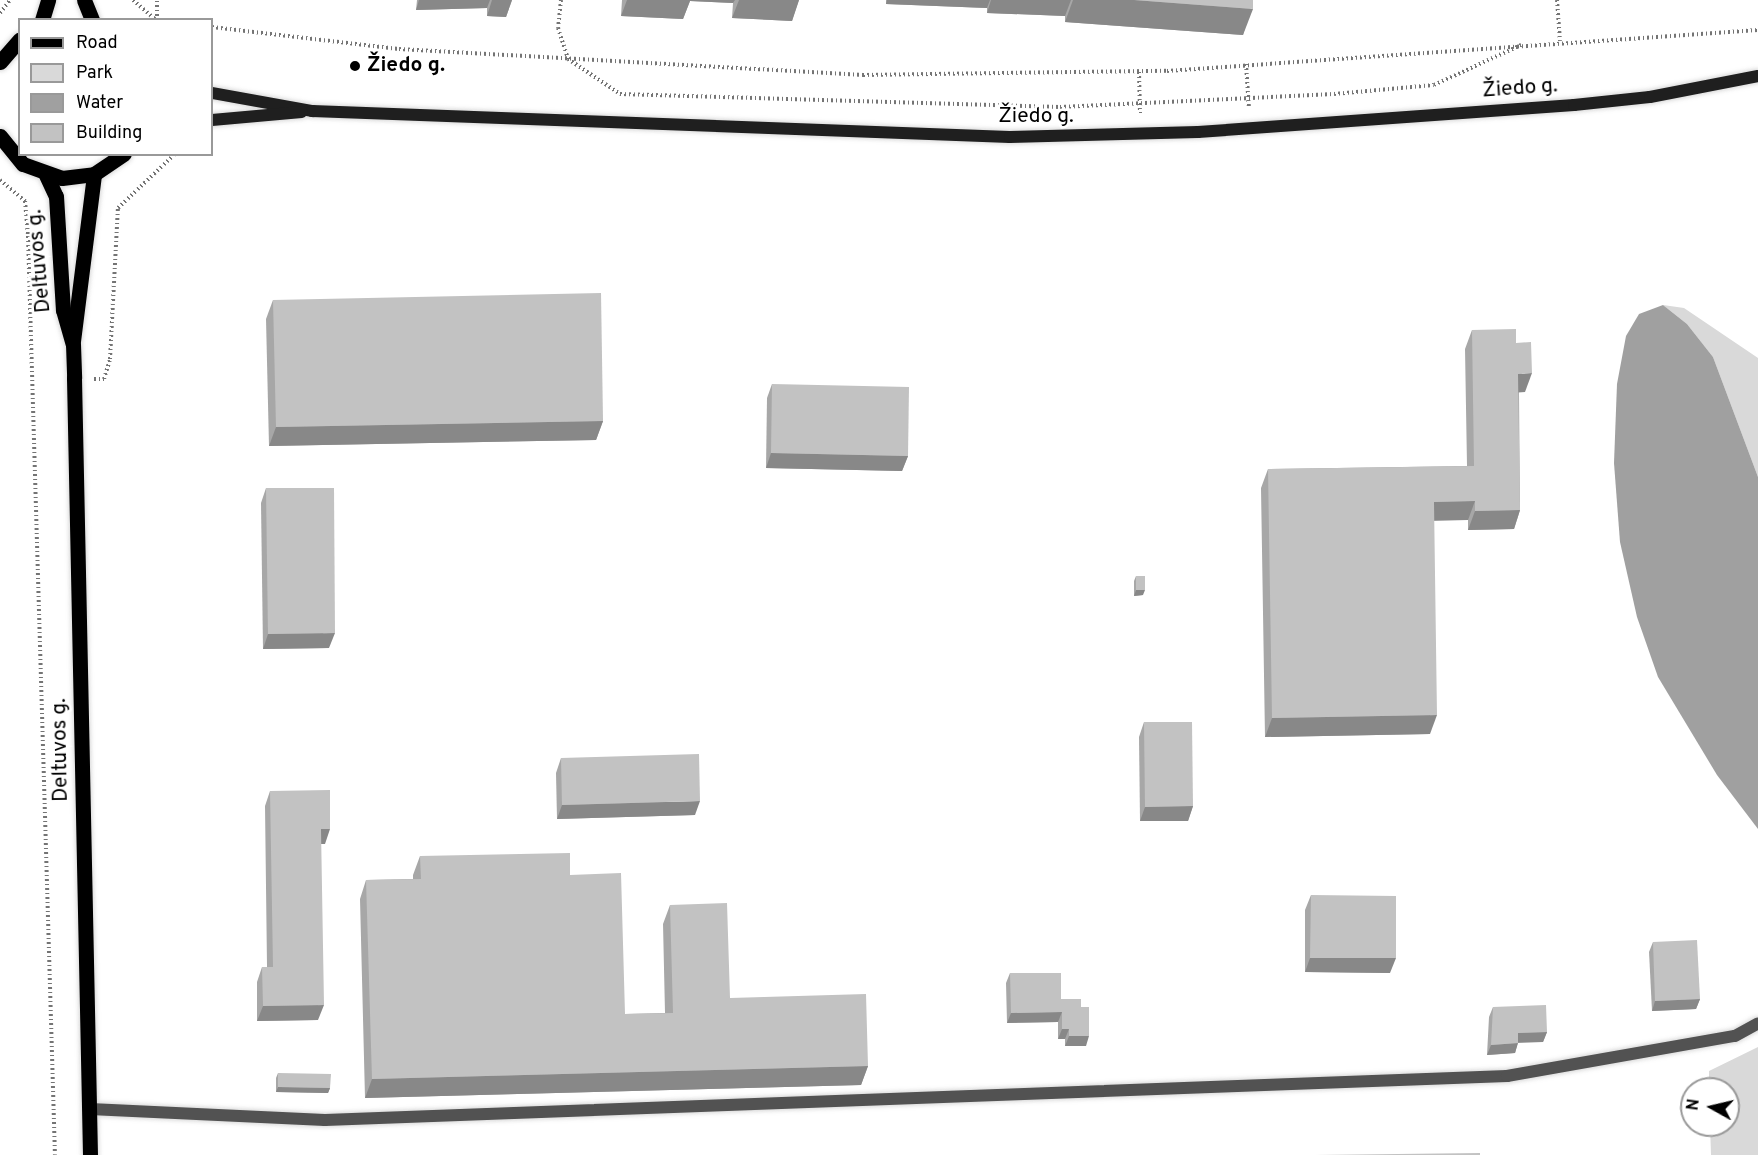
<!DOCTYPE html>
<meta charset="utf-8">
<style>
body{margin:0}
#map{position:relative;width:1758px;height:1155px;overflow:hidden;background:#fff;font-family:Overpass,sans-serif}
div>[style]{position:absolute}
.green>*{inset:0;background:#d9d9d9}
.water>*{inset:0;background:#a0a0a0}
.path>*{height:4px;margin-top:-2px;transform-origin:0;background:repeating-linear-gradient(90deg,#747474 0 1.5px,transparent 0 4.5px)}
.roads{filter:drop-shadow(0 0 2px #dbdbdb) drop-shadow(0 0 2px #dbdbdb)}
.street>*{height:12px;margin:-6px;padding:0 6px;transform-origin:6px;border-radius:6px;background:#525252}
.secondary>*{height:12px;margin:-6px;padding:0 6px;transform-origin:6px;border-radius:6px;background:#1f1f1f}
.primary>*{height:15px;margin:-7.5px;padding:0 7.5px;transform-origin:7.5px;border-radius:7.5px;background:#000}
.wall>*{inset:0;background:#a7a7a7}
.shaded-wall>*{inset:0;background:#888}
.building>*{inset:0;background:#c2c2c2}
.dots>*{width:16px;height:16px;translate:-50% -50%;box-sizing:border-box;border:3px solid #fff;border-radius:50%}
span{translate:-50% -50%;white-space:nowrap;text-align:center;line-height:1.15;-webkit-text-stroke:5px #fff;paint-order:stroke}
.poi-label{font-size:21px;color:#000;font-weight:700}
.left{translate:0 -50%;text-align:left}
.street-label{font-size:21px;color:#000}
.legend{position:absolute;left:18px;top:18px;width:195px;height:138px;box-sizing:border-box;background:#fff;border:2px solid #999;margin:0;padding:8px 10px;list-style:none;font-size:18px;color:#000}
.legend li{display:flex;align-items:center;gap:12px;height:30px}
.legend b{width:30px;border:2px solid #999}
.north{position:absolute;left:1680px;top:1077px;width:60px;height:60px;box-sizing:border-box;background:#fff;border:2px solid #999;border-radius:50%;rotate:278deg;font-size:16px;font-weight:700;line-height:24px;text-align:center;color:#000}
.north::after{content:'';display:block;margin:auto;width:21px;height:27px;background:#000;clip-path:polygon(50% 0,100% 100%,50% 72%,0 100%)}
</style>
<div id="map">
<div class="green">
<i style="clip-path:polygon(1663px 305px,1684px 308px,1758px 358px,1758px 477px,1713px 357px,1687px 324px)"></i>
<i style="clip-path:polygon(1758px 1047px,1758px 1155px,1711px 1155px,1710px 1125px,1728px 1125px,1728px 1089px,1709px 1089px,1709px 1071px)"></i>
</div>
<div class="water">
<i style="clip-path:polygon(1663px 305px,1687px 324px,1713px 357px,1758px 477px,1758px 829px,1717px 775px,1658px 677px,1637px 617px,1620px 542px,1614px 463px,1617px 384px,1626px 336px,1639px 314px)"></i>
</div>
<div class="path">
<i style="left:133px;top:0;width:30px;rotate:41deg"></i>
<i style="left:561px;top:0;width:28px;rotate:96deg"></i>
<i style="left:558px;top:28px;width:33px;rotate:72deg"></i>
<i style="left:568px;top:59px;width:63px;rotate:33.9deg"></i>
<i style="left:620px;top:94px;width:440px;rotate:1.7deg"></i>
<i style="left:1060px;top:107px;width:274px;rotate:-2.7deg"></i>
<i style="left:1334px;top:94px;width:100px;rotate:-5.1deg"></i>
<i style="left:1434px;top:85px;width:96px;rotate:-24.7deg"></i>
<i style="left:1557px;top:0;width:41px;rotate:85.8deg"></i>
<i style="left:0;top:13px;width:16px;rotate:-52deg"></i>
<i style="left:157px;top:20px;width:20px;rotate:-90deg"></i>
<i style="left:212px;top:27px;width:188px;rotate:6.7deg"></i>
<i style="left:399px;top:49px;width:465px;rotate:3.2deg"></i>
<i style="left:863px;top:75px;width:304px;rotate:-0.8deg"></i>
<i style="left:1167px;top:71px;width:592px;rotate:-3.97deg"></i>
<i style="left:1246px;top:64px;width:45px;rotate:86.2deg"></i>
<i style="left:1139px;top:72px;width:41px;rotate:88.6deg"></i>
<i style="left:0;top:180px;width:33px;rotate:40deg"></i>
<i style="left:25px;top:201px;width:35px;rotate:85deg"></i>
<i style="left:28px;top:236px;width:919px;rotate:88.32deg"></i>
<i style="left:94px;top:379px;width:10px"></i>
<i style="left:104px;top:379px;width:21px;rotate:-73deg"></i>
<i style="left:110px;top:359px;width:151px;rotate:-87deg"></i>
<i style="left:118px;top:208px;width:79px;rotate:-43.5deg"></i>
</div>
<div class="roads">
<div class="street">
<i style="left:90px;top:1109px;width:235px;rotate:2.7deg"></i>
<i style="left:325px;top:1120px;width:1183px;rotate:-2.13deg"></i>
<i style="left:1507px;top:1076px;width:231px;rotate:-10deg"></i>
<i style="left:1735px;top:1036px;width:26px;rotate:-29deg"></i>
</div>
<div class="secondary">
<i style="left:212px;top:93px;width:102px;rotate:10.2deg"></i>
<i style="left:312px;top:111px;width:698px;rotate:2.13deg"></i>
<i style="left:1010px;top:137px;width:188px;rotate:-1.5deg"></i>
<i style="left:1198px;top:132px;width:377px;rotate:-4.1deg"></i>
<i style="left:1574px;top:105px;width:76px;rotate:-6deg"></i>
<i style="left:1650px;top:97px;width:110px;rotate:-11deg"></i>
<i style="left:212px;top:120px;width:90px;rotate:-5.1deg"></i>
</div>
<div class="primary">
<i style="left:84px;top:0;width:22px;rotate:68deg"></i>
<i style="left:42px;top:20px;width:21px;rotate:-73deg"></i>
<i style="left:0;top:62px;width:30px;rotate:-49deg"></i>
<i style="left:0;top:136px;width:36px;rotate:51deg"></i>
<i style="left:23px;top:164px;width:41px;rotate:19.7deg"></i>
<i style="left:62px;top:178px;width:32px;rotate:-7deg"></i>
<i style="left:94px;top:174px;width:36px;rotate:-34deg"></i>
<i style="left:46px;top:175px;width:23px;rotate:65deg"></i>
<i style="left:56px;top:196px;width:114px;rotate:86.5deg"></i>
<i style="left:63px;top:310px;width:35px;rotate:74deg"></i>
<i style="left:73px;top:344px;width:34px;rotate:88deg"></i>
<i style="left:74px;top:378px;width:777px;rotate:88.82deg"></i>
<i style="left:73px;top:341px;width:168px;rotate:-82.8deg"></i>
</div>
</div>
<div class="wall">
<i style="clip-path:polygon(417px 0,512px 0,506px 17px,487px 16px,487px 8px,416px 10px)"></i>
<i style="clip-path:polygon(622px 0,799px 0,792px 21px,732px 18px,733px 3px,690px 1px,683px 19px,621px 16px)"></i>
<i style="clip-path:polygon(886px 0,1253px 0,1243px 35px,1065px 22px,1065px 16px,987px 13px,987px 8px,886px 4px)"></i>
<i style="clip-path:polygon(273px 300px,603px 421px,596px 440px,269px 446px,266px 319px)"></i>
<i style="clip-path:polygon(1472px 330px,1516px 343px,1525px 392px,1519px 392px,1520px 510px,1514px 529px,1468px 530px,1468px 520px,1434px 520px,1430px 734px,1265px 737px,1261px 488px,1268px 469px,1467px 466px,1465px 349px)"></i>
<i style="clip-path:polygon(772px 384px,908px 456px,902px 471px,766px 468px,767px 398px)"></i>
<i style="clip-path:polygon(266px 488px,329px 648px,263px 649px,261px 503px)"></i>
<i style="clip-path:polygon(1136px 576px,1143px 595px,1134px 596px,1134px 581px)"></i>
<i style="clip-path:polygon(1144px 722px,1193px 806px,1188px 821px,1140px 821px,1139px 737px)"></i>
<i style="clip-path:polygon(561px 758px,695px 815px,557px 819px,556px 773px)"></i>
<i style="clip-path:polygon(270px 791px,325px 844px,321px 844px,318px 1020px,257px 1021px,257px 982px,262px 967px,267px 967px,265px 806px)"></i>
<i style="clip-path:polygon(420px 856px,570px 875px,625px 1014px,665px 1013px,663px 924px,670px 905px,730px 998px,868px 1066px,861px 1085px,365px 1098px,360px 899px,366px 880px,413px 879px,413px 875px)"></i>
<i style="clip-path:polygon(1311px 895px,1390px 973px,1305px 972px,1305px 910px)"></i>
<i style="clip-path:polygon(1653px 942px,1700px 999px,1696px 1009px,1652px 1011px,1649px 952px)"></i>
<i style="clip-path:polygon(1010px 973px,1061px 999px,1081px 1007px,1086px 1046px,1065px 1046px,1065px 1039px,1058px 1039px,1058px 1022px,1007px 1023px,1006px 983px)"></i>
<i style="clip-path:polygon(1493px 1007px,1547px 1032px,1543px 1042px,1518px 1042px,1515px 1053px,1487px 1055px,1489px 1017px)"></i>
<i style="clip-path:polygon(278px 1073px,330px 1088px,328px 1093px,276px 1092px,276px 1078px)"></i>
</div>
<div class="shaded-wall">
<i style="clip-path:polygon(419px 0,490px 0,487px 8px,416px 10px)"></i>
<i style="clip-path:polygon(492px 0,512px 0,506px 17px,487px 16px)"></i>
<i style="clip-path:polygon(627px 0,735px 0,733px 3px,690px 1px,683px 19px,621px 16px)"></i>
<i style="clip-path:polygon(739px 0,799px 0,792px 21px,732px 18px)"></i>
<i style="clip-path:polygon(887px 0,990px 0,987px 8px,886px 4px)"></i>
<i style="clip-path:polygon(991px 0,1071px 0,1065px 16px,987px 13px)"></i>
<i style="clip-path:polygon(1073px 0,1134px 0,1253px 9px,1243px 35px,1065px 22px)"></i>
<i style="clip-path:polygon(1532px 373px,1525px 392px,1511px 393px,1518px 374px)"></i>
<i style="clip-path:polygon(603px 421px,596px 440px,269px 446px,276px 427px)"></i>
<i style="clip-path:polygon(771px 453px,908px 456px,902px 471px,766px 468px)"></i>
<i style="clip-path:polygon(1475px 501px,1468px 520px,1427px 521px,1434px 502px)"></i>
<i style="clip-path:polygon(1520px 510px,1514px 529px,1468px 530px,1475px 511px)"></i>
<i style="clip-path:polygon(1136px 590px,1145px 590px,1143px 595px,1134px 596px)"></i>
<i style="clip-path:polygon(335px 633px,329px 648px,263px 649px,268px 634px)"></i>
<i style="clip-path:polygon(1437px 715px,1430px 734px,1265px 737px,1272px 718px)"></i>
<i style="clip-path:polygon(700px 801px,695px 815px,557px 819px,562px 805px)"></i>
<i style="clip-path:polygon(1193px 806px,1188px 821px,1140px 821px,1145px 807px)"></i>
<i style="clip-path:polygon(321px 829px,330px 829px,325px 844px,315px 844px)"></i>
<i style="clip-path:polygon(1310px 958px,1396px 958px,1390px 973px,1305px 972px)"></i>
<i style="clip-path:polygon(1700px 999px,1696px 1009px,1652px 1011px,1655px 1001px)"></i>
<i style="clip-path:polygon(324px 1005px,318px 1020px,257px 1021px,263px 1006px)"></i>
<i style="clip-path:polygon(1062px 1012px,1058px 1022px,1007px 1023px,1011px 1013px)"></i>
<i style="clip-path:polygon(1062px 1029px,1069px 1029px,1065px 1039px,1058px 1039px)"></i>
<i style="clip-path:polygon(1547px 1032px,1543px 1042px,1515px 1043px,1518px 1033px)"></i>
<i style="clip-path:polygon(1069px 1036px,1089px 1036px,1086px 1046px,1065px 1046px)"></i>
<i style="clip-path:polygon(1518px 1043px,1515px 1053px,1487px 1055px,1491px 1045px)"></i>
<i style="clip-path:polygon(868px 1066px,861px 1085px,365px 1098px,372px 1079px)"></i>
<i style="clip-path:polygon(278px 1087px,330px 1088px,328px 1093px,276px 1092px)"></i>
</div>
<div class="building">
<i style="clip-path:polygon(1134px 0,1253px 0,1253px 9px)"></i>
<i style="clip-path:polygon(601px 293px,603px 421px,276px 427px,273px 300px)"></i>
<i style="clip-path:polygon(1516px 329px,1516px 343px,1531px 342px,1532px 373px,1518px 374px,1520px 510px,1475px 511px,1475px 501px,1434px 502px,1437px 715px,1272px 718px,1268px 469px,1474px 466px,1472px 330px)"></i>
<i style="clip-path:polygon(772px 384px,909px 387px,908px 456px,771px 453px)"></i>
<i style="clip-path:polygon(266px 488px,334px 488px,335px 633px,268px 634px)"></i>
<i style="clip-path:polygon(1136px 576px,1145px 576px,1145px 590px,1136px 590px)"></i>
<i style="clip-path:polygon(1144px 722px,1192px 722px,1193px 806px,1145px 807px)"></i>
<i style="clip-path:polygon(699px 754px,700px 801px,562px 805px,561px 758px)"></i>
<i style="clip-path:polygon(330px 790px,330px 829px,321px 829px,324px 1005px,263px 1006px,262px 967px,273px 967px,270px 791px)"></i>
<i style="clip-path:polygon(570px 853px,570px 875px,621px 873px,625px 1014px,673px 1013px,670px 905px,727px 903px,730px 998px,866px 994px,868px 1066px,372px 1079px,366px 880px,421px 879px,420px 856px)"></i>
<i style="clip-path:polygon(1311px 895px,1396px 896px,1396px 958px,1310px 958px)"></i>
<i style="clip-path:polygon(1697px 940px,1700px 999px,1655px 1001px,1653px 942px)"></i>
<i style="clip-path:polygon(1010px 973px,1061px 973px,1061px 999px,1081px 999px,1081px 1007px,1089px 1007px,1089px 1036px,1069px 1036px,1069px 1029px,1062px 1029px,1062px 1012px,1011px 1013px)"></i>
<i style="clip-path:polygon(1546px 1005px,1547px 1032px,1518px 1033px,1518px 1043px,1491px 1045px,1493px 1007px)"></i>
<i style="clip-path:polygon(278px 1073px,331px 1074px,330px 1088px,278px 1087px)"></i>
<i style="clip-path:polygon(1480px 1153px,1480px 1155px,1315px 1155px)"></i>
</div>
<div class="dots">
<i style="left:355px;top:66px;background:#000"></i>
</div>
<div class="poi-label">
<span class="left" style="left:367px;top:66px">Žiedo g.</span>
</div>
<div class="street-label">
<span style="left:1520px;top:89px;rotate:-4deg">Žiedo g.</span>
<span style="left:1036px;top:117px">Žiedo g.</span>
<span style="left:40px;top:261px;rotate:-95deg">Deltuvos g.</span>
<span style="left:61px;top:750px;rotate:-91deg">Deltuvos g.</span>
</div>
<ul class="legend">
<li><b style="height:8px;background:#000"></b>Road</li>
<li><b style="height:16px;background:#d9d9d9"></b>Park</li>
<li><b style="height:16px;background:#a0a0a0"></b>Water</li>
<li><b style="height:16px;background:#c2c2c2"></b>Building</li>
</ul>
<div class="north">N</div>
</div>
